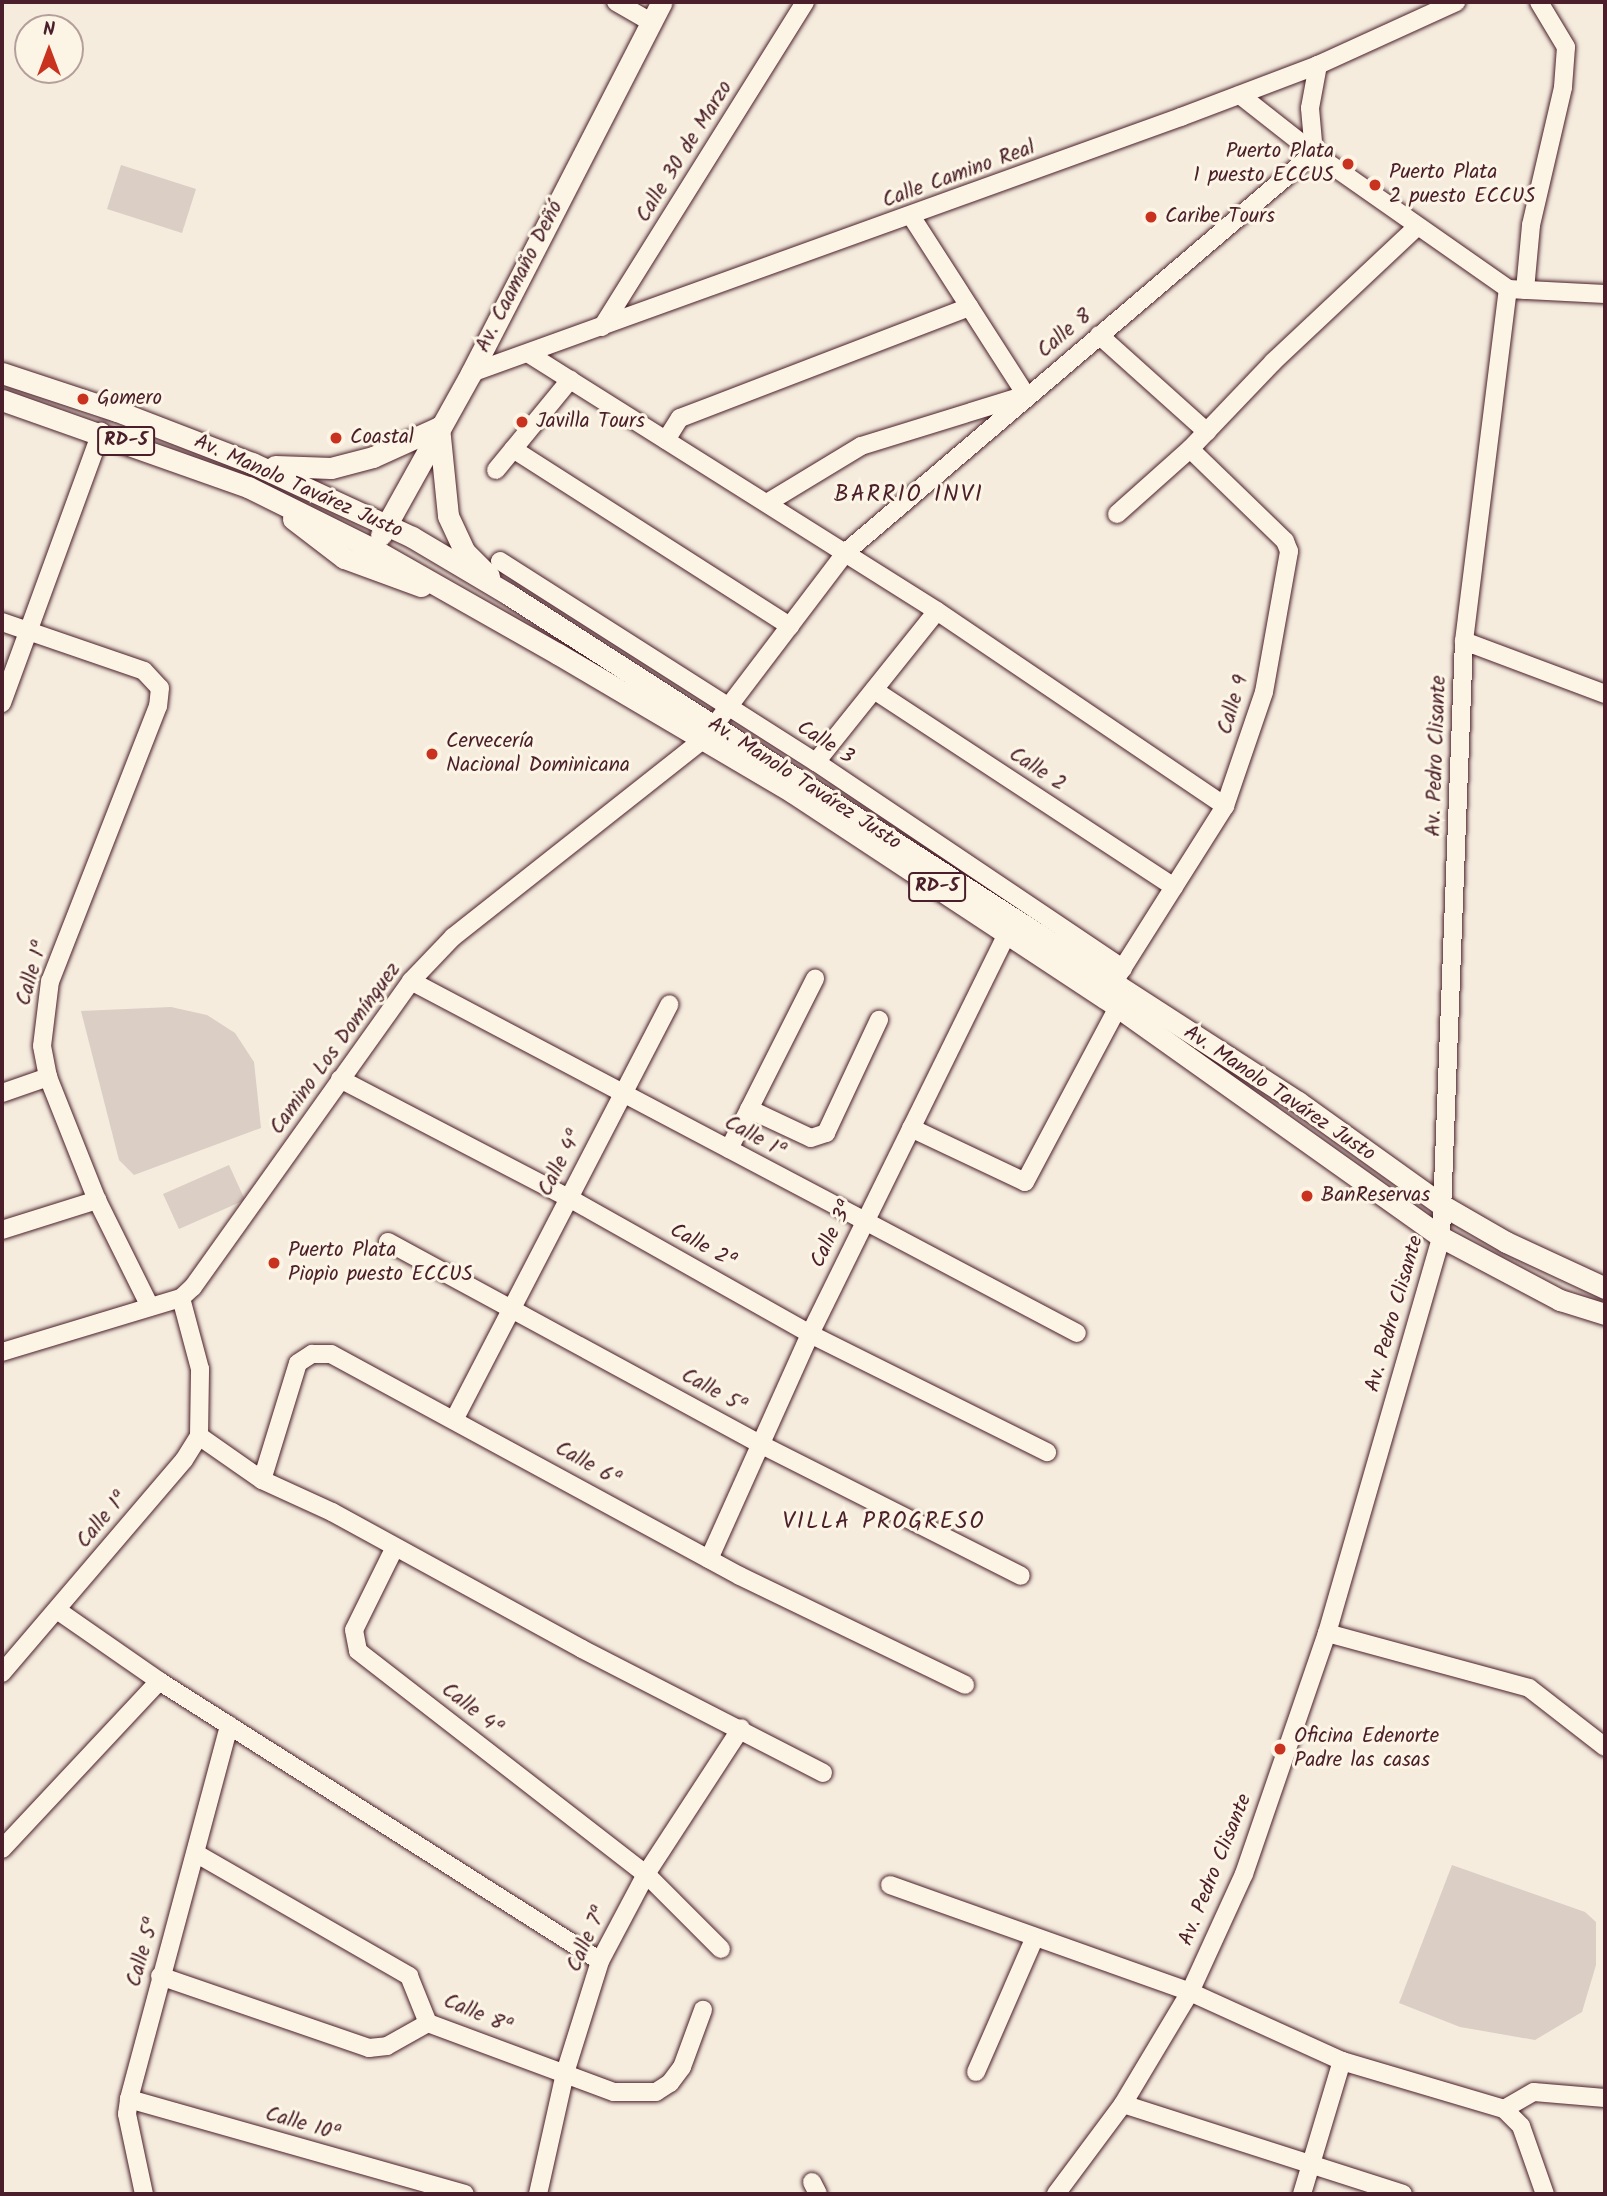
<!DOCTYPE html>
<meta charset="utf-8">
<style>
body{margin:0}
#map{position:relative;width:1607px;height:2196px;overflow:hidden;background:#f5ecde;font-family:Kalam,sans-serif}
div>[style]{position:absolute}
.green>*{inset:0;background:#dbcec4}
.roads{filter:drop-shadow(0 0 2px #4a1f2b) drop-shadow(0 0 2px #4a1f2b)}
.minor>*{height:18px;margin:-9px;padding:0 9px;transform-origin:9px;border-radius:9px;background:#fcf5e5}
.major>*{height:21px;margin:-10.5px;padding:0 10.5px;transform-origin:10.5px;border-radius:10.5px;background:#fcf5e5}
.dots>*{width:19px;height:19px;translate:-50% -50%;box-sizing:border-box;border:4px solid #fcf5e5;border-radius:50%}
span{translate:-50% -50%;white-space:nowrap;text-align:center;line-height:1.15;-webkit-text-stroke:6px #fcf5e5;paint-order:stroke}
.shield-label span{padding:2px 5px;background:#fcf5e5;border:2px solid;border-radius:5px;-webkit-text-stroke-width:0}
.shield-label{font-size:19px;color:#4a1f2b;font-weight:700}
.street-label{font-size:21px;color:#4a1f2b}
.poi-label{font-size:21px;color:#4a1f2b}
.right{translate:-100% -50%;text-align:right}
.left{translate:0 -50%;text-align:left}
.neighbourhood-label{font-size:23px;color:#4a1f2b;letter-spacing:2px}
.frame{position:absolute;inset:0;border:4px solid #4a1f2b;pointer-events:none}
.north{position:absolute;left:14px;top:14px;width:70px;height:70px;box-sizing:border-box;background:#fcf5e5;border:2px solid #b59f9b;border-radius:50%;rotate:0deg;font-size:19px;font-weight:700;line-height:28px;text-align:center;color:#4a1f2b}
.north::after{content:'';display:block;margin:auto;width:24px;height:32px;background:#c8321e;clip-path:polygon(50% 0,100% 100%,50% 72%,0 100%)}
</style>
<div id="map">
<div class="green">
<i style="clip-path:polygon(121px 165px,196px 189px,182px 233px,107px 209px)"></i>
<i style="clip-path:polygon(171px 1007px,207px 1015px,235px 1033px,254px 1062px,261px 1128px,134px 1175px,119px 1160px,81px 1011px)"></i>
<i style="clip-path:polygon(229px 1165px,245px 1200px,179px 1229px,163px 1194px)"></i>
<i style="clip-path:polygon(1452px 1865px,1585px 1912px,1596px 1922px,1596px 1965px,1582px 2012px,1535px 2040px,1460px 2027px,1399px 2003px)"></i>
</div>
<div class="roads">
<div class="minor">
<i style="left:616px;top:2px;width:40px;rotate:29.7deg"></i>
<i style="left:1240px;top:95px;width:94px;rotate:38.1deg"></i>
<i style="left:1314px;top:153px;width:237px;rotate:35deg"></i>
<i style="left:1508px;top:289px;width:97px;rotate:3deg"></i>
<i style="left:1314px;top:153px;width:45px;rotate:-95.1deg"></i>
<i style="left:1310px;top:108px;width:44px;rotate:-79.5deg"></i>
<i style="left:1525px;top:290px;width:65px;rotate:-84.7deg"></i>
<i style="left:1531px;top:225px;width:142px;rotate:-76.9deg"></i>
<i style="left:1563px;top:87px;width:40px;rotate:-85.7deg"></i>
<i style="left:1566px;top:47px;width:52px;rotate:-121deg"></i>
<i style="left:602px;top:327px;width:383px;rotate:-58deg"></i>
<i style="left:1099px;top:335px;width:145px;rotate:41.9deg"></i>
<i style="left:529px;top:354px;width:482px;rotate:32.2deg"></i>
<i style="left:937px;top:611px;width:348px;rotate:34.1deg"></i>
<i style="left:471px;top:373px;width:755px;rotate:-19.83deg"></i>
<i style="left:1181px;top:117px;width:147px;rotate:-20.8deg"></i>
<i style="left:1318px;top:65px;width:152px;rotate:-24.5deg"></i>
<i style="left:666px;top:440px;width:26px;rotate:-58deg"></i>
<i style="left:680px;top:418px;width:310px;rotate:-21deg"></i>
<i style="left:513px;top:449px;width:329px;rotate:32.6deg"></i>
<i style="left:496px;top:470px;width:117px;rotate:-50.6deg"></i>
<i style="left:767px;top:503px;width:110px;rotate:-31.2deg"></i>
<i style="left:861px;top:446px;width:173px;rotate:-17.2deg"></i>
<i style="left:1026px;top:395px;width:213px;rotate:-122.7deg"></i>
<i style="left:1117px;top:514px;width:98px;rotate:-41.7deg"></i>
<i style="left:1190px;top:449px;width:120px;rotate:-46.3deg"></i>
<i style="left:1273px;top:362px;width:197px;rotate:-43.2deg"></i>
<i style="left:500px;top:561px;width:375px;rotate:32.5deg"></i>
<i style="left:816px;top:762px;width:370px;rotate:33.9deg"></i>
<i style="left:2px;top:622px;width:150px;rotate:19deg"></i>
<i style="left:144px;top:671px;width:23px;rotate:47deg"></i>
<i style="left:160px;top:688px;width:18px;rotate:96deg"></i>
<i style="left:158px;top:706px;width:295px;rotate:111.4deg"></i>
<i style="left:50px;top:981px;width:65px;rotate:97deg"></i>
<i style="left:42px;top:1046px;width:32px;rotate:79deg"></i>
<i style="left:48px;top:1077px;width:132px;rotate:68.3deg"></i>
<i style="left:97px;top:1200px;width:119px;rotate:63.6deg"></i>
<i style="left:1464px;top:641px;width:151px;rotate:20.6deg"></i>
<i style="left:874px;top:690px;width:359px;rotate:33.3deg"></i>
<i style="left:2px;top:703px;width:289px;rotate:-69.9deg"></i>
<i style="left:816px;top:762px;width:193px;rotate:-51.3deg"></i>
<i style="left:1117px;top:977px;width:202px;rotate:-57.7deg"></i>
<i style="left:1225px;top:806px;width:120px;rotate:-71.1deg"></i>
<i style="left:1264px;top:692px;width:143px;rotate:-79.9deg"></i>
<i style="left:1289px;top:551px;width:11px;rotate:-112deg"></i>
<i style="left:1285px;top:541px;width:132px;rotate:-135.9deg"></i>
<i style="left:411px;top:981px;width:753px;rotate:27.86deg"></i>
<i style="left:340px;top:1079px;width:258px;rotate:27.5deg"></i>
<i style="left:569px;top:1198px;width:277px;rotate:29.4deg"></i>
<i style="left:810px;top:1334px;width:265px;rotate:26.5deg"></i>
<i style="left:2px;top:1093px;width:49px;rotate:-19.2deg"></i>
<i style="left:749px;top:1109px;width:68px;rotate:25.1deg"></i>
<i style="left:811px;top:1138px;width:16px;rotate:-18deg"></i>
<i style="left:826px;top:1133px;width:125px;rotate:-64.9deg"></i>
<i style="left:911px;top:1128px;width:126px;rotate:25.3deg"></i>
<i style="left:1025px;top:1182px;width:198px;rotate:-62deg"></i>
<i style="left:729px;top:1149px;width:191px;rotate:-63.2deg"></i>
<i style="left:2px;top:1230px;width:100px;rotate:-17.5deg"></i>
<i style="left:388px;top:1242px;width:423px;rotate:28.5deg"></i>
<i style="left:760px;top:1444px;width:292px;rotate:26.8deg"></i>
<i style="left:2px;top:1352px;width:187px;rotate:-16.8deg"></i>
<i style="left:181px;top:1298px;width:16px;rotate:-43deg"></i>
<i style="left:193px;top:1287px;width:376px;rotate:-54.5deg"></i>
<i style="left:411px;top:981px;width:61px;rotate:-46.3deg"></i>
<i style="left:453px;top:937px;width:320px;rotate:-38.3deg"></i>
<i style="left:704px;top:739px;width:235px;rotate:-52.8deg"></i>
<i style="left:846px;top:552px;width:615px;rotate:-40.45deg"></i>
<i style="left:455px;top:1418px;width:466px;rotate:-62.6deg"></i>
<i style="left:199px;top:1436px;width:77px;rotate:34.9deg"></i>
<i style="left:262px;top:1480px;width:77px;rotate:24.6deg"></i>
<i style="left:332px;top:1512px;width:285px;rotate:28.7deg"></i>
<i style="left:582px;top:1649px;width:271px;rotate:27.2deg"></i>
<i style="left:262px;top:1480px;width:122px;rotate:-72.9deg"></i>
<i style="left:298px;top:1363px;width:17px;rotate:-33deg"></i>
<i style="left:312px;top:1354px;width:19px"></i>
<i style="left:331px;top:1354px;width:465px;rotate:28.5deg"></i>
<i style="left:740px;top:1576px;width:250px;rotate:25.8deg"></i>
<i style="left:394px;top:1549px;width:90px;rotate:116.3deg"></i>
<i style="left:354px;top:1630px;width:21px;rotate:79deg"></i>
<i style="left:358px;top:1651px;width:364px;rotate:37.8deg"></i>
<i style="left:646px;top:1874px;width:106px;rotate:45deg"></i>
<i style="left:709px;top:1559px;width:247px;rotate:-65.8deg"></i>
<i style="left:810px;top:1334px;width:447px;rotate:-63.8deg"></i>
<i style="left:57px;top:1610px;width:124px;rotate:34.8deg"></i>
<i style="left:159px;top:1681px;width:522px;rotate:32.41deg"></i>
<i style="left:1327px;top:1633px;width:209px;rotate:15.2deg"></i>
<i style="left:1529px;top:1688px;width:96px;rotate:37.8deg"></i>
<i style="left:2px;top:1673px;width:280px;rotate:-49.5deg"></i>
<i style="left:184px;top:1460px;width:28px;rotate:-58deg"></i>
<i style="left:199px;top:1436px;width:67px;rotate:-89.1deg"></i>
<i style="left:200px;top:1369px;width:73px;rotate:-105deg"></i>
<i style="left:2px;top:1849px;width:230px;rotate:-46.9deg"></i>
<i style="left:197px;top:1854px;width:245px;rotate:29.9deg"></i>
<i style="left:409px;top:1976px;width:51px;rotate:68deg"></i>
<i style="left:428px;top:2023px;width:198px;rotate:20.4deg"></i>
<i style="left:614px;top:2092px;width:42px"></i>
<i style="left:656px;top:2092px;width:17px;rotate:-33deg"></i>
<i style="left:670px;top:2083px;width:20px;rotate:-53deg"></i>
<i style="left:682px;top:2067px;width:61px;rotate:-69.8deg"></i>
<i style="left:890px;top:1885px;width:319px;rotate:19.6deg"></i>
<i style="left:1190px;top:1992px;width:167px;rotate:24.4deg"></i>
<i style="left:1342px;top:2061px;width:169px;rotate:16.5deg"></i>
<i style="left:1504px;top:2109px;width:24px;rotate:45deg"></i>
<i style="left:1521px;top:2126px;width:72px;rotate:70.6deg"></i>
<i style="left:160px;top:1976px;width:221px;rotate:19deg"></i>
<i style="left:369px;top:2048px;width:18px;rotate:-6deg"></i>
<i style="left:387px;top:2046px;width:47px;rotate:-29.3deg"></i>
<i style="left:976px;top:2072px;width:147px;rotate:-66.4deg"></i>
<i style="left:129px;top:2099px;width:349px;rotate:15.8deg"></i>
<i style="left:1123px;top:2104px;width:294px;rotate:17.8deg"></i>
<i style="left:1504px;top:2109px;width:34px;rotate:-30deg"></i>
<i style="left:1534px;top:2092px;width:71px;rotate:4.8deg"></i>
<i style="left:812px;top:2182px;width:13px;rotate:63deg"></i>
<i style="left:144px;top:2194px;width:82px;rotate:-102deg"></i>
<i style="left:127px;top:2114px;width:15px;rotate:-82deg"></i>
<i style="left:129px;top:2099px;width:387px;rotate:-75deg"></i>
<i style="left:538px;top:2194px;width:124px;rotate:-77.4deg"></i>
<i style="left:565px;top:2073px;width:117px;rotate:-72.6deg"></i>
<i style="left:600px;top:1961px;width:98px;rotate:-62.1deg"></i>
<i style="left:646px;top:1874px;width:174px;rotate:-56.9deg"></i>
<i style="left:1056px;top:2194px;width:112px;rotate:-53.3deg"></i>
<i style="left:1123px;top:2104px;width:131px;rotate:-59.1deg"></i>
<i style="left:1190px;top:1992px;width:130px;rotate:-65.4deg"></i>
<i style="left:1244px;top:1874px;width:255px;rotate:-71deg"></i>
<i style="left:1327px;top:1633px;width:412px;rotate:-73.9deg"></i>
<i style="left:1441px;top:1237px;width:596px;rotate:-87.79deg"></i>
<i style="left:1464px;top:641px;width:355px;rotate:-82.9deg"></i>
<i style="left:1302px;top:2194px;width:139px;rotate:-73.3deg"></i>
</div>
<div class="major">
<i style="left:2px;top:373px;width:121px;rotate:18.3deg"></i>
<i style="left:117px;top:411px;width:145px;rotate:21.1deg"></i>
<i style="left:252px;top:463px;width:176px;rotate:24.8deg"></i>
<i style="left:412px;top:537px;width:112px;rotate:30.7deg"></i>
<i style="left:508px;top:594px;width:720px;rotate:32.7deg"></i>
<i style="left:1114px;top:983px;width:219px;rotate:32.9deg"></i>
<i style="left:1298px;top:1102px;width:177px;rotate:35.6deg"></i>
<i style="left:1442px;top:1205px;width:74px;rotate:30deg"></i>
<i style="left:1506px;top:1242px;width:109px;rotate:24.9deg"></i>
<i style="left:2px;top:400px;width:261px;rotate:19.5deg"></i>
<i style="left:248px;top:487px;width:140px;rotate:26.4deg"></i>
<i style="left:373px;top:549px;width:213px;rotate:29.6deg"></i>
<i style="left:558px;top:654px;width:272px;rotate:30.5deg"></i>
<i style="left:792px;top:792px;width:375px;rotate:33.4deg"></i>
<i style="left:1105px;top:998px;width:412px;rotate:35.4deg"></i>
<i style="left:1441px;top:1237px;width:135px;rotate:27.9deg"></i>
<i style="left:1560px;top:1300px;width:47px;rotate:17.3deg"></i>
<i style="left:275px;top:466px;width:56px;rotate:2deg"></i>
<i style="left:331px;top:468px;width:43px;rotate:-14.7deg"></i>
<i style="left:373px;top:457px;width:72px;rotate:-24.4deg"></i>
<i style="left:439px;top:427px;width:89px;rotate:84.2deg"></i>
<i style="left:448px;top:516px;width:40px;rotate:65deg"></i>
<i style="left:465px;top:552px;width:34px;rotate:45deg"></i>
<i style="left:293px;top:519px;width:64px;rotate:37.4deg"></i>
<i style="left:344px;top:558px;width:82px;rotate:20deg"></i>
<i style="left:381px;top:535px;width:185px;rotate:-60.9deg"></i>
<i style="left:471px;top:373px;width:417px;rotate:-62.8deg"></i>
</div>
</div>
<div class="dots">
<i style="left:1348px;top:164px;background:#c8321e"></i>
<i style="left:1375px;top:185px;background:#c8321e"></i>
<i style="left:1151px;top:217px;background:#c8321e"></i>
<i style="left:83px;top:399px;background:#c8321e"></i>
<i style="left:522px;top:422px;background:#c8321e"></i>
<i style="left:336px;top:438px;background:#c8321e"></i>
<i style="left:432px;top:754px;background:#c8321e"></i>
<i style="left:1307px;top:1196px;background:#c8321e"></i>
<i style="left:274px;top:1263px;background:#c8321e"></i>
<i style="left:1280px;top:1749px;background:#c8321e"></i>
</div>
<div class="shield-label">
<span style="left:126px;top:441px">RD-5</span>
<span style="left:937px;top:887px">RD-5</span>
</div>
<div class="street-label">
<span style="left:685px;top:152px;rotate:-58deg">Calle 30 de Marzo</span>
<span style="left:959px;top:175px;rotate:-20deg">Calle Camino Real</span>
<span style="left:520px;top:277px;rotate:-63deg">Av. Caamaño Deñó</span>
<span style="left:1065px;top:334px;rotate:-40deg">Calle 8</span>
<span style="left:298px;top:487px;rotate:24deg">Av. Manolo Tavárez Justo</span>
<span style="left:1234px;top:705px;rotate:-73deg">Calle 9</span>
<span style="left:825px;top:743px;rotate:32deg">Calle 3</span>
<span style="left:1437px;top:756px;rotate:-88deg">Av. Pedro Clisante</span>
<span style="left:1037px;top:770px;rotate:33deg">Calle 2</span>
<span style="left:804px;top:784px;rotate:33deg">Av. Manolo Tavárez Justo</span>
<span style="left:33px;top:973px;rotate:-74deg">Calle 1ª</span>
<span style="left:336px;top:1049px;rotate:-54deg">Camino Los Domínguez</span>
<span style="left:1279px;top:1094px;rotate:34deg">Av. Manolo Tavárez Justo</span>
<span style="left:755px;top:1138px;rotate:29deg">Calle 1ª</span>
<span style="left:561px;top:1163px;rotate:-63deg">Calle 4ª</span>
<span style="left:833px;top:1234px;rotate:-64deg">Calle 3ª</span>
<span style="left:703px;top:1247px;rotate:29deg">Calle 2ª</span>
<span style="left:1395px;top:1314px;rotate:-74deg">Av. Pedro Clisante</span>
<span style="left:714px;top:1392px;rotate:29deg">Calle 5ª</span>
<span style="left:588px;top:1465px;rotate:29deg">Calle 6ª</span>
<span style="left:103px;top:1520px;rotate:-50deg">Calle 1ª</span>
<span style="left:472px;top:1710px;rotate:38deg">Calle 4ª</span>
<span style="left:1216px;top:1870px;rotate:-68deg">Av. Pedro Clisante</span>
<span style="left:588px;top:1939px;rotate:-66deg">Calle 7ª</span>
<span style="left:144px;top:1952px;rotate:-74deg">Calle 5ª</span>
<span style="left:478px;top:2015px;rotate:23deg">Calle 8ª</span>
<span style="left:303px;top:2125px;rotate:16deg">Calle 10ª</span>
</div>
<div class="poi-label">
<span class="right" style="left:1334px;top:164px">Puerto Plata<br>1 puesto ECCUS</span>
<span class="left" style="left:1389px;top:185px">Puerto Plata<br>2 puesto ECCUS</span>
<span class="left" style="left:1165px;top:217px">Caribe Tours</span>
<span class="left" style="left:97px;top:399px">Gomero</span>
<span class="left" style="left:536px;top:422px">Javilla Tours</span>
<span class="left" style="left:350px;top:438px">Coastal</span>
<span class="left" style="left:446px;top:754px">Cervecería<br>Nacional Dominicana</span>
<span class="left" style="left:1321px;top:1196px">BanReservas</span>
<span class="left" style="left:288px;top:1263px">Puerto Plata<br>Piopio puesto ECCUS</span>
<span class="left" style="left:1294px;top:1749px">Oficina Edenorte<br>Padre las casas</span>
</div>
<div class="neighbourhood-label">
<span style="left:909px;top:495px">BARRIO INVI</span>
<span style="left:884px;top:1522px">VILLA PROGRESO</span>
</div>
<div class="frame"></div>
<div class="north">N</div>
</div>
